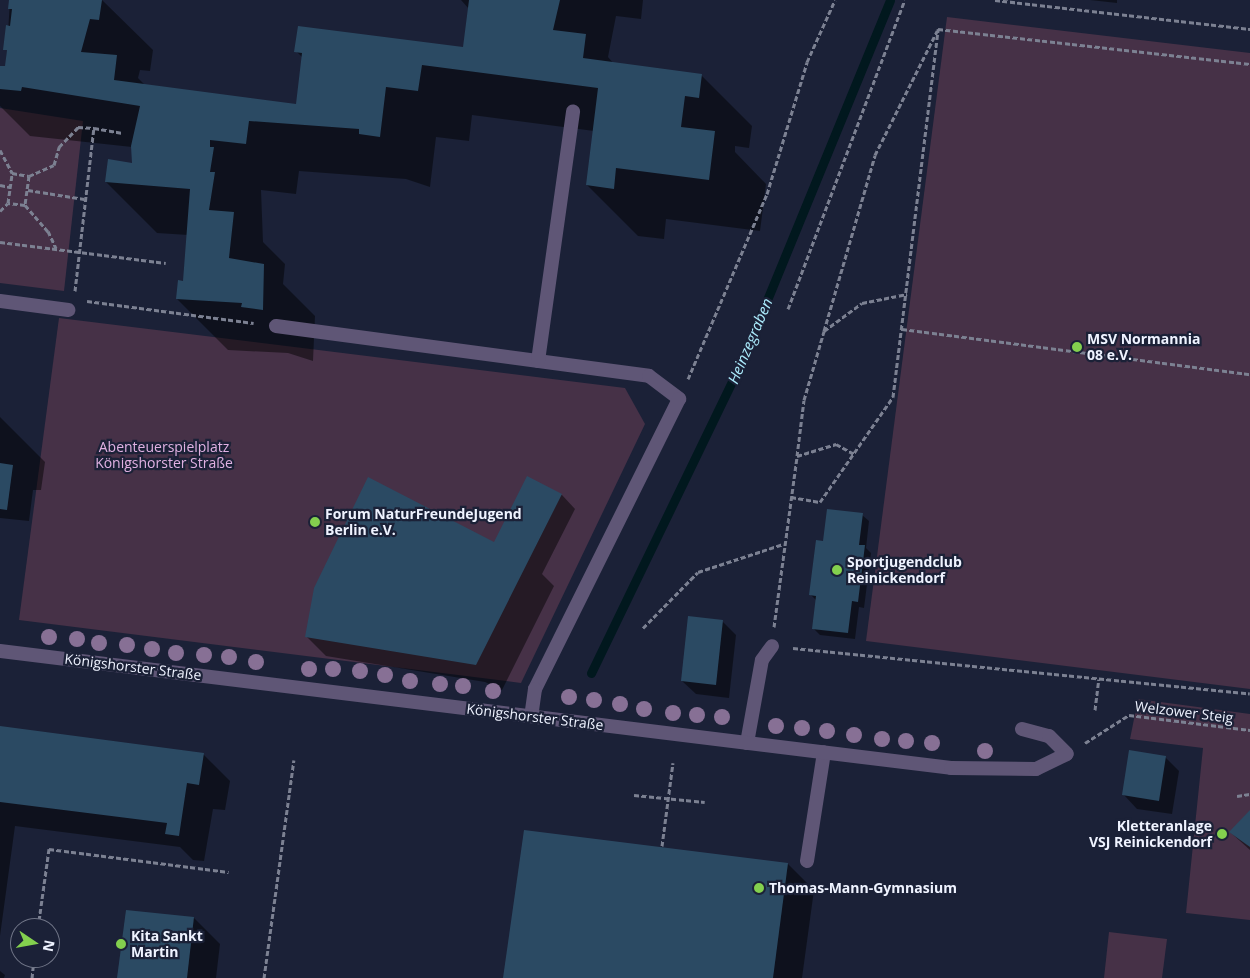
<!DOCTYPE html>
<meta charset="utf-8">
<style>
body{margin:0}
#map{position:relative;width:1250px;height:978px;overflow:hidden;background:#1b2137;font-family:"Open Sans",sans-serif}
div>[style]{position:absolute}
.green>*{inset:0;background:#463147}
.shadow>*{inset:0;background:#0007}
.stream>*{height:9px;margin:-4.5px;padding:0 4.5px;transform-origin:4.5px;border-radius:4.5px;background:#01181e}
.building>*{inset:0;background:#2b4a63}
.path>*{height:3px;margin-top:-1.5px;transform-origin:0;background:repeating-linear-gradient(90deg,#7c8192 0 5px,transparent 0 7.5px)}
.service>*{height:14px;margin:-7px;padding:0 7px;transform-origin:7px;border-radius:7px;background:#5f5676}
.minor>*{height:14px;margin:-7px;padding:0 7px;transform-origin:7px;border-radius:7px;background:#5f5676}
.trees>*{width:16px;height:16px;margin:-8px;border-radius:50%;background:#877095}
.dots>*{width:14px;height:14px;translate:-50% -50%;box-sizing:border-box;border:2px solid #1b2137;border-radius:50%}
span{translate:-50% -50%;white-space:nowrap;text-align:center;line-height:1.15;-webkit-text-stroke:4.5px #1b2137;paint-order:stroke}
.poi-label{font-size:14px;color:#eff3ff;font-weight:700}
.left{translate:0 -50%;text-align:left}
.right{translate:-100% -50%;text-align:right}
.park-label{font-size:14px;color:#e0b1e2}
.street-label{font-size:14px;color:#eff3ff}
.water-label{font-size:15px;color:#acecfd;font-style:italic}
.north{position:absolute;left:10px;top:918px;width:50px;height:50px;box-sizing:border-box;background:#1b2137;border:1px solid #707587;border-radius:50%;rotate:102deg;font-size:14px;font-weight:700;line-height:20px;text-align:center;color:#eff3ff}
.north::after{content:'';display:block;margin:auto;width:18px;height:22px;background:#83d04e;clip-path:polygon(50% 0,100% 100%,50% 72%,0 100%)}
</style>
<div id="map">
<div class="green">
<i style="clip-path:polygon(947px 17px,1250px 53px,1250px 689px,866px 641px)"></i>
<i style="clip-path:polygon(0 108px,83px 121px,64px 291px,0 283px)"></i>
<i style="clip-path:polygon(59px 318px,625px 388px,645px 424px,521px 683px,19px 620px)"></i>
<i style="clip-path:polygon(1138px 699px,1250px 714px,1250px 920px,1186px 913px,1203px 748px,1130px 739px)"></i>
<i style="clip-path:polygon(1109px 932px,1167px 939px,1162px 978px,1104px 978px)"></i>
</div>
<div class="shadow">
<i style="clip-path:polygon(10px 0,102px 0,153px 50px,150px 71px,140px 70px,138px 78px,145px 85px,297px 105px,303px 58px,296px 51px,464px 48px,469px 9px,461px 0,643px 0,641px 19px,616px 16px,608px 57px,614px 64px,701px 75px,752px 126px,749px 148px,735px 146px,735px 152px,766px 184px,760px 231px,666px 219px,664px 239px,638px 236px,587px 185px,594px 131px,472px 115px,469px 141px,436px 137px,430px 187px,406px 179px,299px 171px,296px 194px,261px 190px,263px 242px,285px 264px,283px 284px,315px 316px,313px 361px,288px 353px,228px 350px,177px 299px,184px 282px,188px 235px,157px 233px,106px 182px,133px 164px,132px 147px,30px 136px,0 106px,0 67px,6px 67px)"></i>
<i style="clip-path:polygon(1090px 0,1117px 0,1117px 3px)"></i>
<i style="clip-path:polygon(0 417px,45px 462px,41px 490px,33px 490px,29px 521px,0 518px)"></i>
<i style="clip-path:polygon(528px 478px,562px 495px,575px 509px,542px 574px,554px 586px,502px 690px,485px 682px,326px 656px,306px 636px,495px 543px)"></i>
<i style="clip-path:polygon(862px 515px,869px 521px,866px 548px,871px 553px,864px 608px,859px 607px,855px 639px,820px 635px,814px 629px,817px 601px,811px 595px,824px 542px)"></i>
<i style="clip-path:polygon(722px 621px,736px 635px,729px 698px,696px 694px,682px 681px)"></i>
<i style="clip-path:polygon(0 727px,204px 755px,230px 781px,225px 810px,213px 809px,204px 861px,193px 860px,180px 847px,15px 826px,0 936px)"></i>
<i style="clip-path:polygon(1165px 757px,1179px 771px,1172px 814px,1137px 809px,1124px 795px)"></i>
<i style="clip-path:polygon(1250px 811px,1250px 850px,1230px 832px)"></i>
<i style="clip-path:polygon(788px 864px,814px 890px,802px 978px,505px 978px)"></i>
<i style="clip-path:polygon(194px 918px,220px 944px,216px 978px,118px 978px)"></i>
<i style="clip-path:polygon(0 971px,5px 975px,4px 978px,0 978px)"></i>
</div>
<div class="stream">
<i style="left:591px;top:673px;width:347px;rotate:-64.2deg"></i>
<i style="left:742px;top:361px;width:390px;rotate:-67.7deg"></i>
</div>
<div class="building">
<i style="clip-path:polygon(9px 0,102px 0,99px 20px,90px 19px,81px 52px,117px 55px,114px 80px,296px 104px,302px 53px,294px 52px,298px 26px,463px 47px,469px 0,560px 0,553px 30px,586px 34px,583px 58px,702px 74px,699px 98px,685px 96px,681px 127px,715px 131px,709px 180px,616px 168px,614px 189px,586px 185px,598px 88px,422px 65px,418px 91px,386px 87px,380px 137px,359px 134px,359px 129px,249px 121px,246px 144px,210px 140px,210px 147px,214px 147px,210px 172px,215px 172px,209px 210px,234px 212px,229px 258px,264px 264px,263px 310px,241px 307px,242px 303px,176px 299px,178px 280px,183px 281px,190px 189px,105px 182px,108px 159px,132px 163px,131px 146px,140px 106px,22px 87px,21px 91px,0 89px,0 66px,5px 66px,7px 50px,3px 50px,6px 25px,10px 26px,12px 9px,8px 9px)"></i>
<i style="clip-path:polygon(0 463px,13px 465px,7px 510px,0 509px)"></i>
<i style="clip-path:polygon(527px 476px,562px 494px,476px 665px,305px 637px,314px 588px,368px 477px,494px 542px)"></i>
<i style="clip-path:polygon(827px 509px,863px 513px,859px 545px,865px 545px,858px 602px,852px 601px,848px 633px,812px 629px,816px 596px,809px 595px,816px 540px,823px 541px)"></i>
<i style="clip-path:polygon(688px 616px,723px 620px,716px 685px,681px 681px)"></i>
<i style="clip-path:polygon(0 726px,204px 753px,199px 785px,187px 783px,179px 836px,165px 834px,167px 823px,0 802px)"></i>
<i style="clip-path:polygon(1129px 750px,1166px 756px,1159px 801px,1122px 795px)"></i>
<i style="clip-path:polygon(1250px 810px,1250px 847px,1229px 832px)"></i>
<i style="clip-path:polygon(524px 830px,788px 863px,773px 978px,503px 978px)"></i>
<i style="clip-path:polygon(126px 910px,194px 917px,187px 978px,117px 978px)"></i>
</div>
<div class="path">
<i style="left:995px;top:0;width:257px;rotate:6.5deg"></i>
<i style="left:0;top:150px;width:26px;rotate:62deg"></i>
<i style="left:29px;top:176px;width:29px;rotate:98deg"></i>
<i style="left:25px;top:205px;width:17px;rotate:-173deg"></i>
<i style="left:8px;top:203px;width:30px;rotate:-82deg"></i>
<i style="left:12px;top:173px;width:17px;rotate:10deg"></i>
<i style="left:29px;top:176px;width:27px;rotate:-24deg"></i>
<i style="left:54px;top:165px;width:19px;rotate:-74deg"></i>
<i style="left:59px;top:147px;width:28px;rotate:-46deg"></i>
<i style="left:78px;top:127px;width:16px;rotate:4deg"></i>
<i style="left:0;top:185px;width:10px;rotate:11deg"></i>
<i style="left:28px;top:190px;width:57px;rotate:9.1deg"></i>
<i style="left:25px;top:205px;width:35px;rotate:49deg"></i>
<i style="left:48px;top:231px;width:19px;rotate:65deg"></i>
<i style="left:0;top:211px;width:11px;rotate:-45deg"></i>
<i style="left:0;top:242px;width:167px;rotate:7.2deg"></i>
<i style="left:75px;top:291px;width:164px;rotate:-83.4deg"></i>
<i style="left:94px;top:128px;width:29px;rotate:10deg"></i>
<i style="left:87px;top:301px;width:168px;rotate:7.5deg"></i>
<i style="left:788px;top:309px;width:330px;rotate:-69.3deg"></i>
<i style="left:902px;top:329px;width:351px;rotate:7.4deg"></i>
<i style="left:824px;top:331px;width:183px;rotate:-73.8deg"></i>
<i style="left:875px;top:155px;width:139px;rotate:-63.4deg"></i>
<i style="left:688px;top:379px;width:201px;rotate:-66.9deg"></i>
<i style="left:767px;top:194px;width:138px;rotate:-73.1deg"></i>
<i style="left:807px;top:62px;width:68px;rotate:-65.7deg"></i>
<i style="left:797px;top:456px;width:56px;rotate:-82.9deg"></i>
<i style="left:804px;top:400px;width:72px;rotate:-73.8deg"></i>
<i style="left:824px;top:331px;width:47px;rotate:-36.4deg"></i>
<i style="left:862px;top:303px;width:46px;rotate:-11.3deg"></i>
<i style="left:791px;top:497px;width:29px;rotate:10deg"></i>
<i style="left:820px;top:502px;width:128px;rotate:-55.2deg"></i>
<i style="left:893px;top:397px;width:371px;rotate:-83deg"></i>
<i style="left:938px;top:29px;width:314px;rotate:6.4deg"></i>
<i style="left:774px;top:627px;width:173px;rotate:-82.3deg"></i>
<i style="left:797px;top:456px;width:41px;rotate:-17.1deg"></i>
<i style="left:836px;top:444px;width:21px;rotate:29deg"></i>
<i style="left:643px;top:628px;width:78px;rotate:-45.5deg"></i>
<i style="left:698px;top:572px;width:89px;rotate:-18.2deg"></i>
<i style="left:793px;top:648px;width:459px;rotate:5.7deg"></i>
<i style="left:1095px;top:710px;width:31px;rotate:-83deg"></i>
<i style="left:1085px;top:743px;width:52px;rotate:-32.5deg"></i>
<i style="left:1129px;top:715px;width:122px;rotate:7.1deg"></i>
<i style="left:634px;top:795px;width:71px;rotate:5.6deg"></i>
<i style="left:1237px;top:796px;width:13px;rotate:-9deg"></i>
<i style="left:662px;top:846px;width:84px;rotate:-82.5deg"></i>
<i style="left:38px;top:928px;width:80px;rotate:-82.1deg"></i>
<i style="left:49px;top:849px;width:181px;rotate:7.3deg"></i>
<i style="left:32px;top:978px;width:20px;rotate:-84deg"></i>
<i style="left:264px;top:978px;width:220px;rotate:-82.2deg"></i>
</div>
<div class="service">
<i style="left:0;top:301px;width:69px;rotate:7.5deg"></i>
<i style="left:276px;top:326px;width:376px;rotate:7.6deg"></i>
<i style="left:649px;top:376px;width:38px;rotate:37deg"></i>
<i style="left:679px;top:399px;width:324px;rotate:116.4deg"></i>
<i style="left:535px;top:689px;width:27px;rotate:98deg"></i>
<i style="left:538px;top:361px;width:252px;rotate:-82deg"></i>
<i style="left:1022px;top:729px;width:28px;rotate:15deg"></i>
<i style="left:1049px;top:736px;width:25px;rotate:45deg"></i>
<i style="left:747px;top:743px;width:84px;rotate:-79.8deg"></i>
<i style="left:762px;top:660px;width:17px;rotate:-54deg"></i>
<i style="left:807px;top:861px;width:110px;rotate:-81.1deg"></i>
</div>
<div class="minor">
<i style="left:0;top:651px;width:958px;rotate:7.01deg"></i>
<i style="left:951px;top:768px;width:85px;rotate:0.7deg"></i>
<i style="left:1036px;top:769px;width:34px;rotate:-26deg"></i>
</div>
<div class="trees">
<i style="left:49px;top:637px"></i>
<i style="left:77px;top:639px"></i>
<i style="left:99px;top:643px"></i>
<i style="left:127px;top:645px"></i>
<i style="left:152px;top:649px"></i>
<i style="left:176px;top:653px"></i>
<i style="left:204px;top:655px"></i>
<i style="left:229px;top:657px"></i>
<i style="left:256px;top:662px"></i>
<i style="left:309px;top:669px"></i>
<i style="left:333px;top:669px"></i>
<i style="left:360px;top:671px"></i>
<i style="left:385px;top:675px"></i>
<i style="left:410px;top:681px"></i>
<i style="left:440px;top:684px"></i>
<i style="left:463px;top:686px"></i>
<i style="left:493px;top:691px"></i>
<i style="left:569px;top:697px"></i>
<i style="left:594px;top:700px"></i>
<i style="left:620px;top:704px"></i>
<i style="left:644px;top:709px"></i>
<i style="left:673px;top:713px"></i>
<i style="left:697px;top:715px"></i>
<i style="left:722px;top:717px"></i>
<i style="left:776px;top:726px"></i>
<i style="left:802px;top:728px"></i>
<i style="left:827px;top:731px"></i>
<i style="left:854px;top:735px"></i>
<i style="left:882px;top:739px"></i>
<i style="left:906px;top:741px"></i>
<i style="left:932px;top:743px"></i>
<i style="left:985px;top:751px"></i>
</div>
<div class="dots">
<i style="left:1077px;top:347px;background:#83d04e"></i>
<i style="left:315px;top:522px;background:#83d04e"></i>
<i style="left:837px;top:570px;background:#83d04e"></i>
<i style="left:1222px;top:834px;background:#83d04e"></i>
<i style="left:759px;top:888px;background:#83d04e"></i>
<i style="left:121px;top:944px;background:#83d04e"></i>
</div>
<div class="poi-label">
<span class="left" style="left:1087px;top:347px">MSV Normannia<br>08 e.V.</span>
<span class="left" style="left:325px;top:522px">Forum NaturFreundeJugend<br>Berlin e.V.</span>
<span class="left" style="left:847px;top:570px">Sportjugendclub<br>Reinickendorf</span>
<span class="right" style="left:1212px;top:834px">Kletteranlage<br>VSJ Reinickendorf</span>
<span class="left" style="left:769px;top:888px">Thomas-Mann-Gymnasium</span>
<span class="left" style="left:131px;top:944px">Kita Sankt<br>Martin</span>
</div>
<div class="park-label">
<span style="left:164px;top:455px">Abenteuerspielplatz<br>Königshorster Straße</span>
</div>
<div class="street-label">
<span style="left:133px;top:667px;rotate:7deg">Königshorster Straße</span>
<span style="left:1184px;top:712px;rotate:7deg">Welzower Steig</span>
<span style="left:535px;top:717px;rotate:7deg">Königshorster Straße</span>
</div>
<div class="water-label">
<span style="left:750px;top:341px;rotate:-67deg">Heinzegraben</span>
</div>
<div class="north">N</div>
</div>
